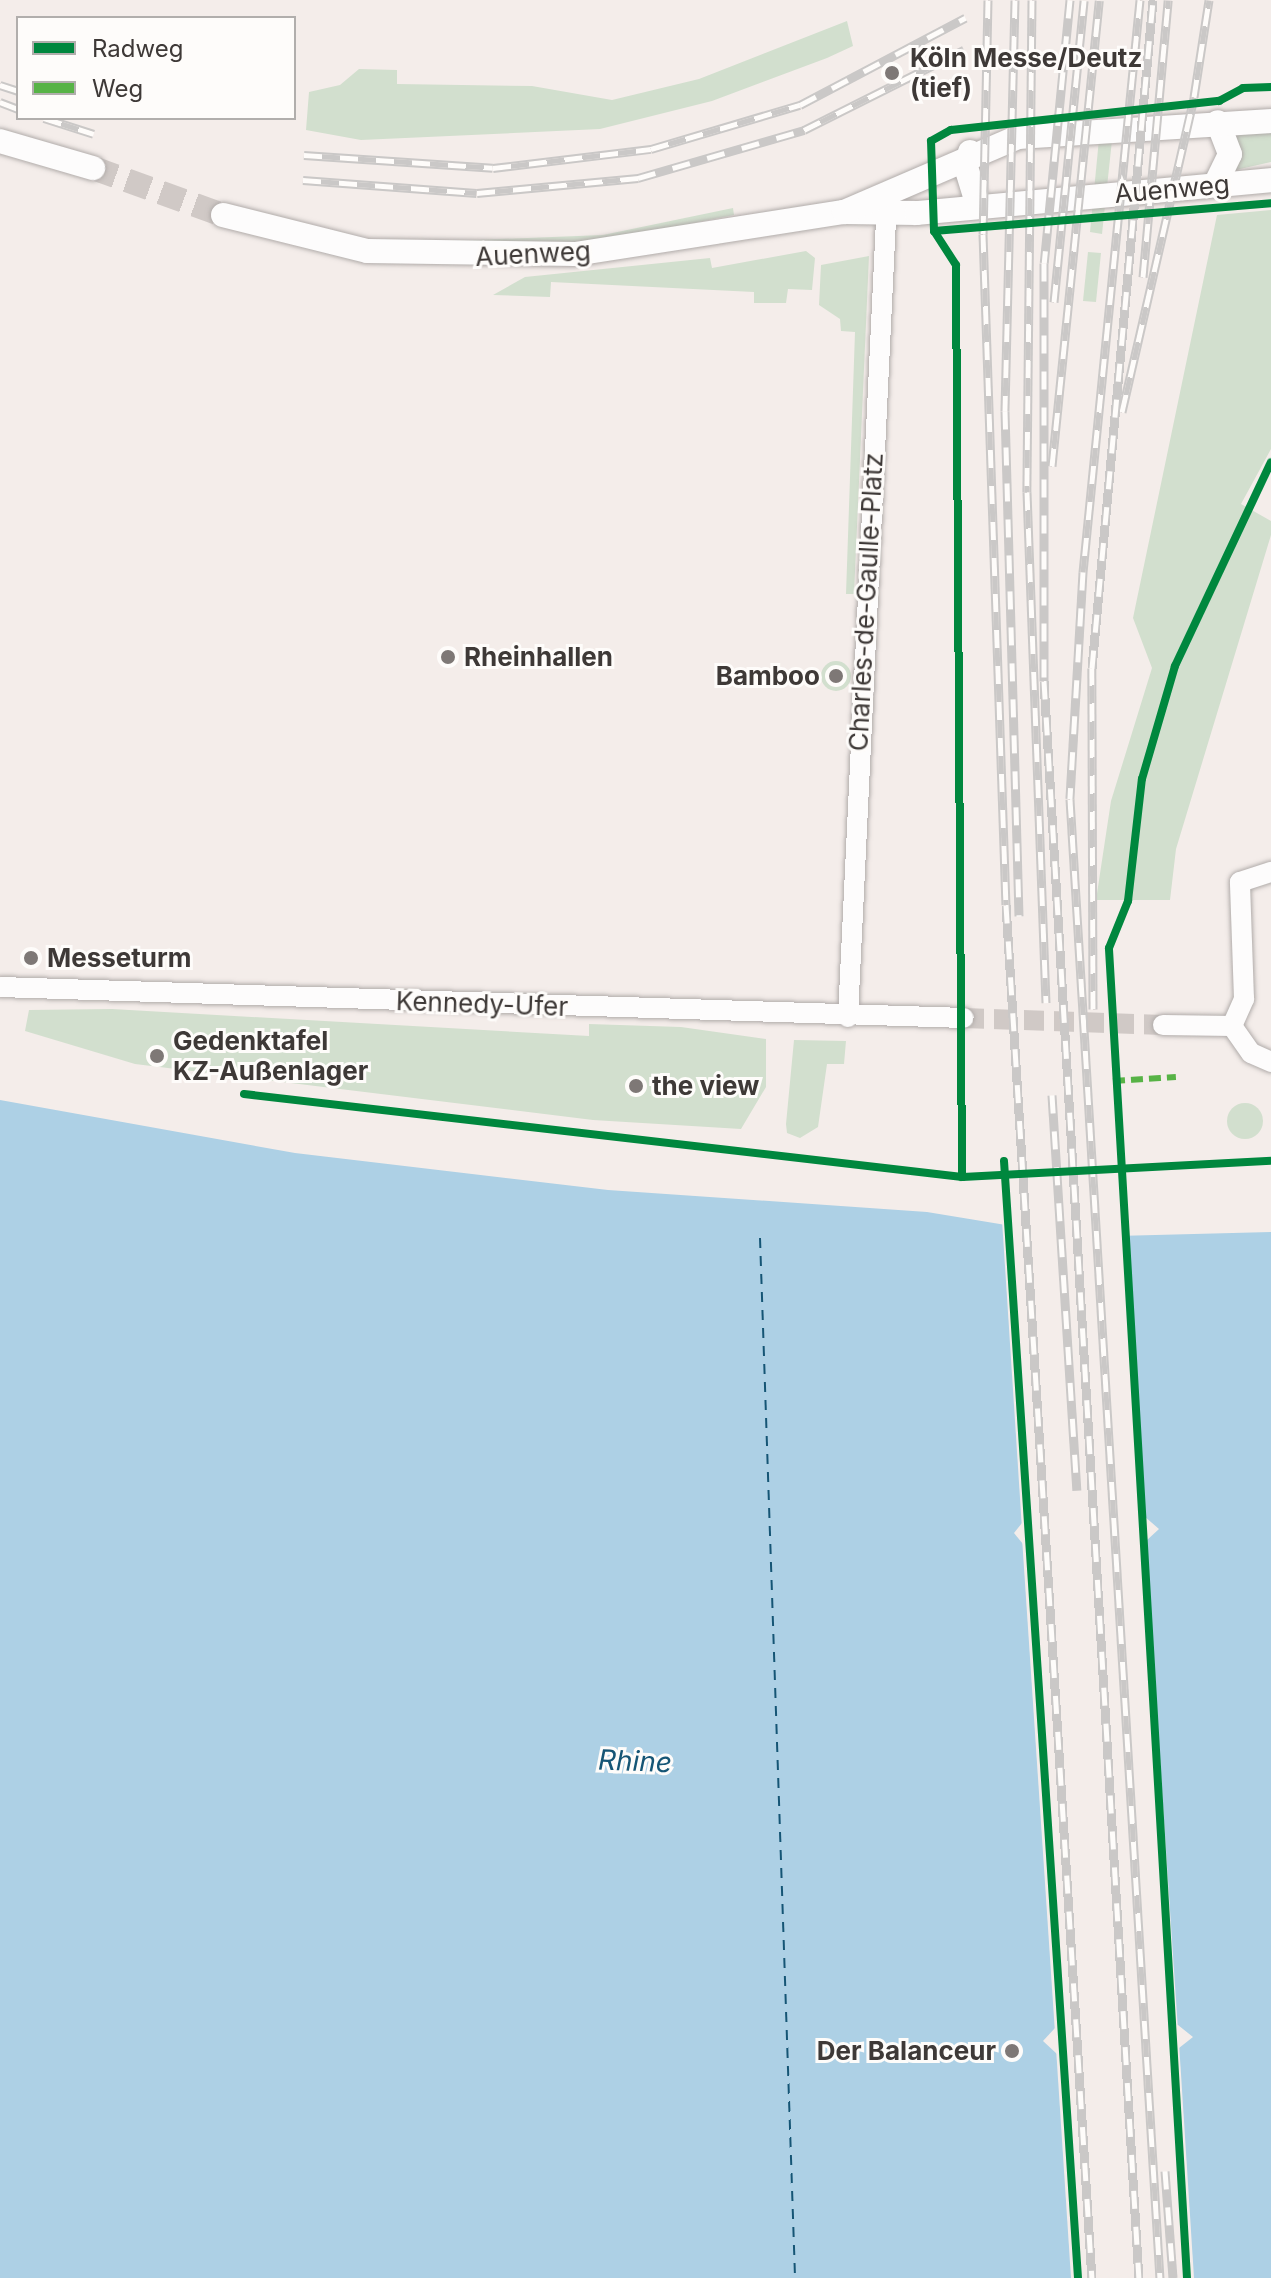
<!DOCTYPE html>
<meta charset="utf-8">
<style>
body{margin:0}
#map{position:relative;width:1271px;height:2278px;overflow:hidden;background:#f4edea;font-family:Inter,sans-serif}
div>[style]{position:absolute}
.green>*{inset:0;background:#d2dfce}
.round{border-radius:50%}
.water>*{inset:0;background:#add0e5}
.pier>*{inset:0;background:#f4edea}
.ferry>*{height:2px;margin-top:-1px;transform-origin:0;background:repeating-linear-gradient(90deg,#155575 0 10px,transparent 0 18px)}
.minor-tunnel>*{height:20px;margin-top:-10px;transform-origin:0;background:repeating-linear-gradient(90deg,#d0c9c6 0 20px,transparent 0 30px)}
.tertiary-tunnel>*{height:24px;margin-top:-12px;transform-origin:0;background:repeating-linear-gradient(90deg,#d0c9c6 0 24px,transparent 0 36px)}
.roads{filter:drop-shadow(0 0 2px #b1acaa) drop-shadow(0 0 2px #b1acaa)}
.minor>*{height:20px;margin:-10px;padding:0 10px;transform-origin:10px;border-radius:10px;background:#fdfcfc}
.tertiary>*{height:24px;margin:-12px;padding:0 12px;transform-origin:12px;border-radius:12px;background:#fdfcfc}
.rail>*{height:9px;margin-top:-4.5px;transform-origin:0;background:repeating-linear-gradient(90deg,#fefcfa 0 18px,#cac8c7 0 36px);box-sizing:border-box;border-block:2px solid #cac8c7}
.quiet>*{height:6px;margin-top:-3px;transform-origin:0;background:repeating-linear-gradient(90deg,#57b346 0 12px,transparent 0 18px)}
.cycleway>*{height:8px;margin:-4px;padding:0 4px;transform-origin:4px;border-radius:4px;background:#00873e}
.dots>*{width:22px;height:22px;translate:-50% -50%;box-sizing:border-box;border:4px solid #fefcfa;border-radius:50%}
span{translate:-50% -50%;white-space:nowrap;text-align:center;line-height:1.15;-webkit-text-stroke:6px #fefcfa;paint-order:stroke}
.poi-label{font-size:26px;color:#3e3937;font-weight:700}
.left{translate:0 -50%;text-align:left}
.right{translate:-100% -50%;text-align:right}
.street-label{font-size:26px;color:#3e3937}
.water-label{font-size:28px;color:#155575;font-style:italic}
.legend{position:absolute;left:16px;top:16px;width:280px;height:104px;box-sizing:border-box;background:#fefcfa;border:2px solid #b1aeac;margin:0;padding:10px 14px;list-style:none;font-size:24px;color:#3e3937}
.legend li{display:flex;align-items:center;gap:16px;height:40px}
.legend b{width:40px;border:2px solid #b1aeac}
</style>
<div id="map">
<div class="green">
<i style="clip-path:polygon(847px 21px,853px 46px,827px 58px,712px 101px,600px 129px,361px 140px,306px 130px,309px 92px,340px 85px,359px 69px,397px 70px,397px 84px,532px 86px,612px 100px,699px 79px)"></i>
<i style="clip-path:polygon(1271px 131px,1271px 162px,1231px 171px,1231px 132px)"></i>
<i style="clip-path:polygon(1099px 139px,1112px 140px,1102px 234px,1090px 232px)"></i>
<i style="clip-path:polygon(733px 208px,734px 215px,598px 242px,449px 241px,603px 235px)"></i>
<i style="clip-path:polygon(1271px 210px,1271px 449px,1241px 504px,1271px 521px,1271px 535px,1176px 849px,1170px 900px,1096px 900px,1111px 801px,1152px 668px,1133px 618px,1217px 215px)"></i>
<i style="clip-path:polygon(806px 251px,815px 258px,812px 290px,788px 289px,786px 303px,754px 303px,754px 292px,551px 282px,550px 297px,493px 295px,525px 277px,710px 258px,712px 268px)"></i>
<i style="clip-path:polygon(1088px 252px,1101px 253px,1096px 302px,1083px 301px)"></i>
<i style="clip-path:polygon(869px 256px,854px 594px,846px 594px,855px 332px,841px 331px,840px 319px,819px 305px,821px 265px)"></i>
<i class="round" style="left:821px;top:661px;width:30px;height:30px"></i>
<i style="clip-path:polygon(112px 1009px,589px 1036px,589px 1024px,681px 1027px,766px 1039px,766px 1087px,741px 1129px,593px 1120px,135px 1064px,25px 1031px,29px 1010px)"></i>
<i style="clip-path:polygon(794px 1040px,846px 1041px,844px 1064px,827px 1064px,818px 1127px,800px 1138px,787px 1133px,786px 1124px)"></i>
<i class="round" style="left:1227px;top:1103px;width:36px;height:36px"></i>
</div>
<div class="water">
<i style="clip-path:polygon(evenodd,0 1100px,295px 1153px,608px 1190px,927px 1212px,1078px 1237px,1271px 1232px,1271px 2278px,0 2278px,0 1100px,1144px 1516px,1159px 1529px,1146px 1541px,1023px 1544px,1014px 1533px,1022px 1523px,1144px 1516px,0 1100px,1178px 2025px,1193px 2037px,1179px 2048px,1057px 2054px,1043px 2041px,1055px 2028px,1178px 2025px)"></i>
</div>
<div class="pier">
<i style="clip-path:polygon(1002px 1220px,1126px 1232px,1144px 1521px,1022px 1529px)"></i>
<i style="clip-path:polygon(1145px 1536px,1178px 2030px,1055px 2033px,1022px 1538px)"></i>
<i style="clip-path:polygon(1179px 2043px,1194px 2278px,1071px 2278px,1056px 2048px)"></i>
</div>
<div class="ferry">
<i style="left:760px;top:1238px;width:1041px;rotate:88.07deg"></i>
</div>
<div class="minor-tunnel">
<i style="left:964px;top:1018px;width:199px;rotate:2deg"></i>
</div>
<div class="tertiary-tunnel">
<i style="left:93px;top:168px;width:138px;rotate:19.9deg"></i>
</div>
<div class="roads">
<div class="minor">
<i style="left:0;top:987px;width:964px;rotate:1.84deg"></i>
<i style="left:848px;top:1017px;width:820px;rotate:-87.27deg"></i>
<i style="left:1163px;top:1025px;width:69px;rotate:0.8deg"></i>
<i style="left:1232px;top:1026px;width:30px;rotate:-66deg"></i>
<i style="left:1244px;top:999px;width:117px;rotate:-92deg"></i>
<i style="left:1240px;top:882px;width:33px;rotate:-18deg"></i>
<i style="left:1232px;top:1026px;width:33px;rotate:55deg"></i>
<i style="left:1251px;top:1053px;width:22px;rotate:24deg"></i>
</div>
<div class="tertiary">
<i style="left:0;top:141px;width:97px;rotate:16.2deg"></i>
<i style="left:970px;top:152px;width:16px;rotate:105deg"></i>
<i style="left:966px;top:167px;width:41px;rotate:72.9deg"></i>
<i style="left:1215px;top:185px;width:34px;rotate:-64deg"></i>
<i style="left:1230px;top:154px;width:34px;rotate:-111deg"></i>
<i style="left:844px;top:212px;width:73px;rotate:0.8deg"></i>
<i style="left:917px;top:213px;width:356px;rotate:-5.3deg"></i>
<i style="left:223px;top:215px;width:148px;rotate:14deg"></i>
<i style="left:367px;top:251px;width:208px;rotate:0.8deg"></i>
<i style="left:575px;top:254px;width:272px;rotate:-8.9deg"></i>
<i style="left:844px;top:212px;width:189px;rotate:-23.3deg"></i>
<i style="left:1018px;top:137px;width:254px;rotate:-3.6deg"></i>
</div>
</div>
<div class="rail">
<i style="left:988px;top:0;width:234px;rotate:91.2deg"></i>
<i style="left:983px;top:234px;width:671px;rotate:88.04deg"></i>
<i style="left:1006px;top:905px;width:1376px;rotate:86.42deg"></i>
<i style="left:1015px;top:0;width:411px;rotate:91.4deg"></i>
<i style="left:1005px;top:411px;width:505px;rotate:88.41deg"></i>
<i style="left:1032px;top:0;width:492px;rotate:90.6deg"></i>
<i style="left:1027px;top:492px;width:511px;rotate:87.87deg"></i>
<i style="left:1070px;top:0;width:264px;rotate:95.6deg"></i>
<i style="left:1044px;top:263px;width:418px;rotate:90deg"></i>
<i style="left:1044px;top:681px;width:1600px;rotate:86.6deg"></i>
<i style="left:1140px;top:0;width:575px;rotate:95.69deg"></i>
<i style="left:1083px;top:572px;width:227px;rotate:93.3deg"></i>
<i style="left:1070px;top:799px;width:1482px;rotate:86.52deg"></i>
<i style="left:0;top:85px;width:19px;rotate:18deg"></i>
<i style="left:0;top:102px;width:19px;rotate:21deg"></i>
<i style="left:44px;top:118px;width:52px;rotate:17.7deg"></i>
<i style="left:304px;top:155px;width:189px;rotate:3.9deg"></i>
<i style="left:493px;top:168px;width:159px;rotate:-6.9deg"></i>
<i style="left:651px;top:149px;width:155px;rotate:-16.5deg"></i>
<i style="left:800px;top:105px;width:187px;rotate:-27.8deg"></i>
<i style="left:303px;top:180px;width:174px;rotate:4.3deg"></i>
<i style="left:477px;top:193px;width:162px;rotate:-5.3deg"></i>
<i style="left:638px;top:178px;width:173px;rotate:-16.1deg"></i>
<i style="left:804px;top:130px;width:179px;rotate:-26.6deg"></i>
<i style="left:1143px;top:277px;width:278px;rotate:-84.8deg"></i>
<i style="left:1054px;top:302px;width:303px;rotate:-84.3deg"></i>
<i style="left:1122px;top:412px;width:323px;rotate:-77.1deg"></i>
<i style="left:1194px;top:97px;width:98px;rotate:-81.2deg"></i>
<i style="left:1052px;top:466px;width:468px;rotate:-84.2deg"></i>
<i style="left:1093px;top:1009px;width:341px;rotate:-90.2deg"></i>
<i style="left:1092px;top:668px;width:671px;rotate:-84.78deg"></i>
<i style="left:1052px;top:1095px;width:396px;rotate:86.4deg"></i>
<i style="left:1165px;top:2171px;width:107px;rotate:85.7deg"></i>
</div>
<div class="quiet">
<i style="left:1113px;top:1081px;width:63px;rotate:-3.6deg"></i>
</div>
<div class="cycleway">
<i style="left:934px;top:231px;width:338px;rotate:-4.7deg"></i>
<i style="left:244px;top:1094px;width:723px;rotate:6.59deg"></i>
<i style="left:962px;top:1177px;width:309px;rotate:-3deg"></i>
<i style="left:1004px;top:1161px;width:1119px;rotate:86.21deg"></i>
<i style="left:962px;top:1177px;width:912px;rotate:-90.38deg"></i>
<i style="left:956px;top:265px;width:40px;rotate:-122.9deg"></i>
<i style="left:934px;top:231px;width:90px;rotate:-91.9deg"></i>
<i style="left:931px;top:141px;width:23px;rotate:-29deg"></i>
<i style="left:951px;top:130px;width:270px;rotate:-6.2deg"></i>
<i style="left:1219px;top:101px;width:27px;rotate:-28deg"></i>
<i style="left:1243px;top:88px;width:28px;rotate:-2deg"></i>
<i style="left:1187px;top:2278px;width:1332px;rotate:-93.36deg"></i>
<i style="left:1109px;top:948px;width:51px;rotate:-68deg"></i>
<i style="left:1128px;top:901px;width:123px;rotate:-83.5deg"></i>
<i style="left:1142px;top:779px;width:118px;rotate:-73.7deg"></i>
<i style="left:1175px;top:666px;width:225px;rotate:-64.8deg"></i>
</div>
<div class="dots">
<i style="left:892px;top:73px;background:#7e7876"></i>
<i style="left:448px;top:657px;background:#7e7876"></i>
<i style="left:836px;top:676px;background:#7e7876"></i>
<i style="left:31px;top:958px;background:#7e7876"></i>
<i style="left:157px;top:1056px;background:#7e7876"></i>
<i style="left:636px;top:1086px;background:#7e7876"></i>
<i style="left:1012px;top:2051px;background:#7e7876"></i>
</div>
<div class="poi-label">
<span class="left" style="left:910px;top:73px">Köln Messe/Deutz<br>(tief)</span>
<span class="left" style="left:464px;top:657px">Rheinhallen</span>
<span class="right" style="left:820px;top:676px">Bamboo</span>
<span class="left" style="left:47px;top:958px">Messeturm</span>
<span class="left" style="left:173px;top:1056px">Gedenktafel<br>KZ-Außenlager</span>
<span class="left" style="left:652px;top:1086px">the view</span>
<span class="right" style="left:996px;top:2051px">Der Balanceur</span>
</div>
<div class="street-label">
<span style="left:1172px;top:189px;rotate:-5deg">Auenweg</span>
<span style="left:533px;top:254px;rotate:-3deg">Auenweg</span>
<span style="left:866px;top:602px;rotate:-87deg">Charles-de-Gaulle-Platz</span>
<span style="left:482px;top:1004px;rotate:2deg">Kennedy-Ufer</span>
</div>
<div class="water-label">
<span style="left:635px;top:1761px;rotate:2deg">Rhine</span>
</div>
<ul class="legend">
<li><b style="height:10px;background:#00873e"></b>Radweg</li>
<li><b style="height:10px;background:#57b346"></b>Weg</li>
</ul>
</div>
